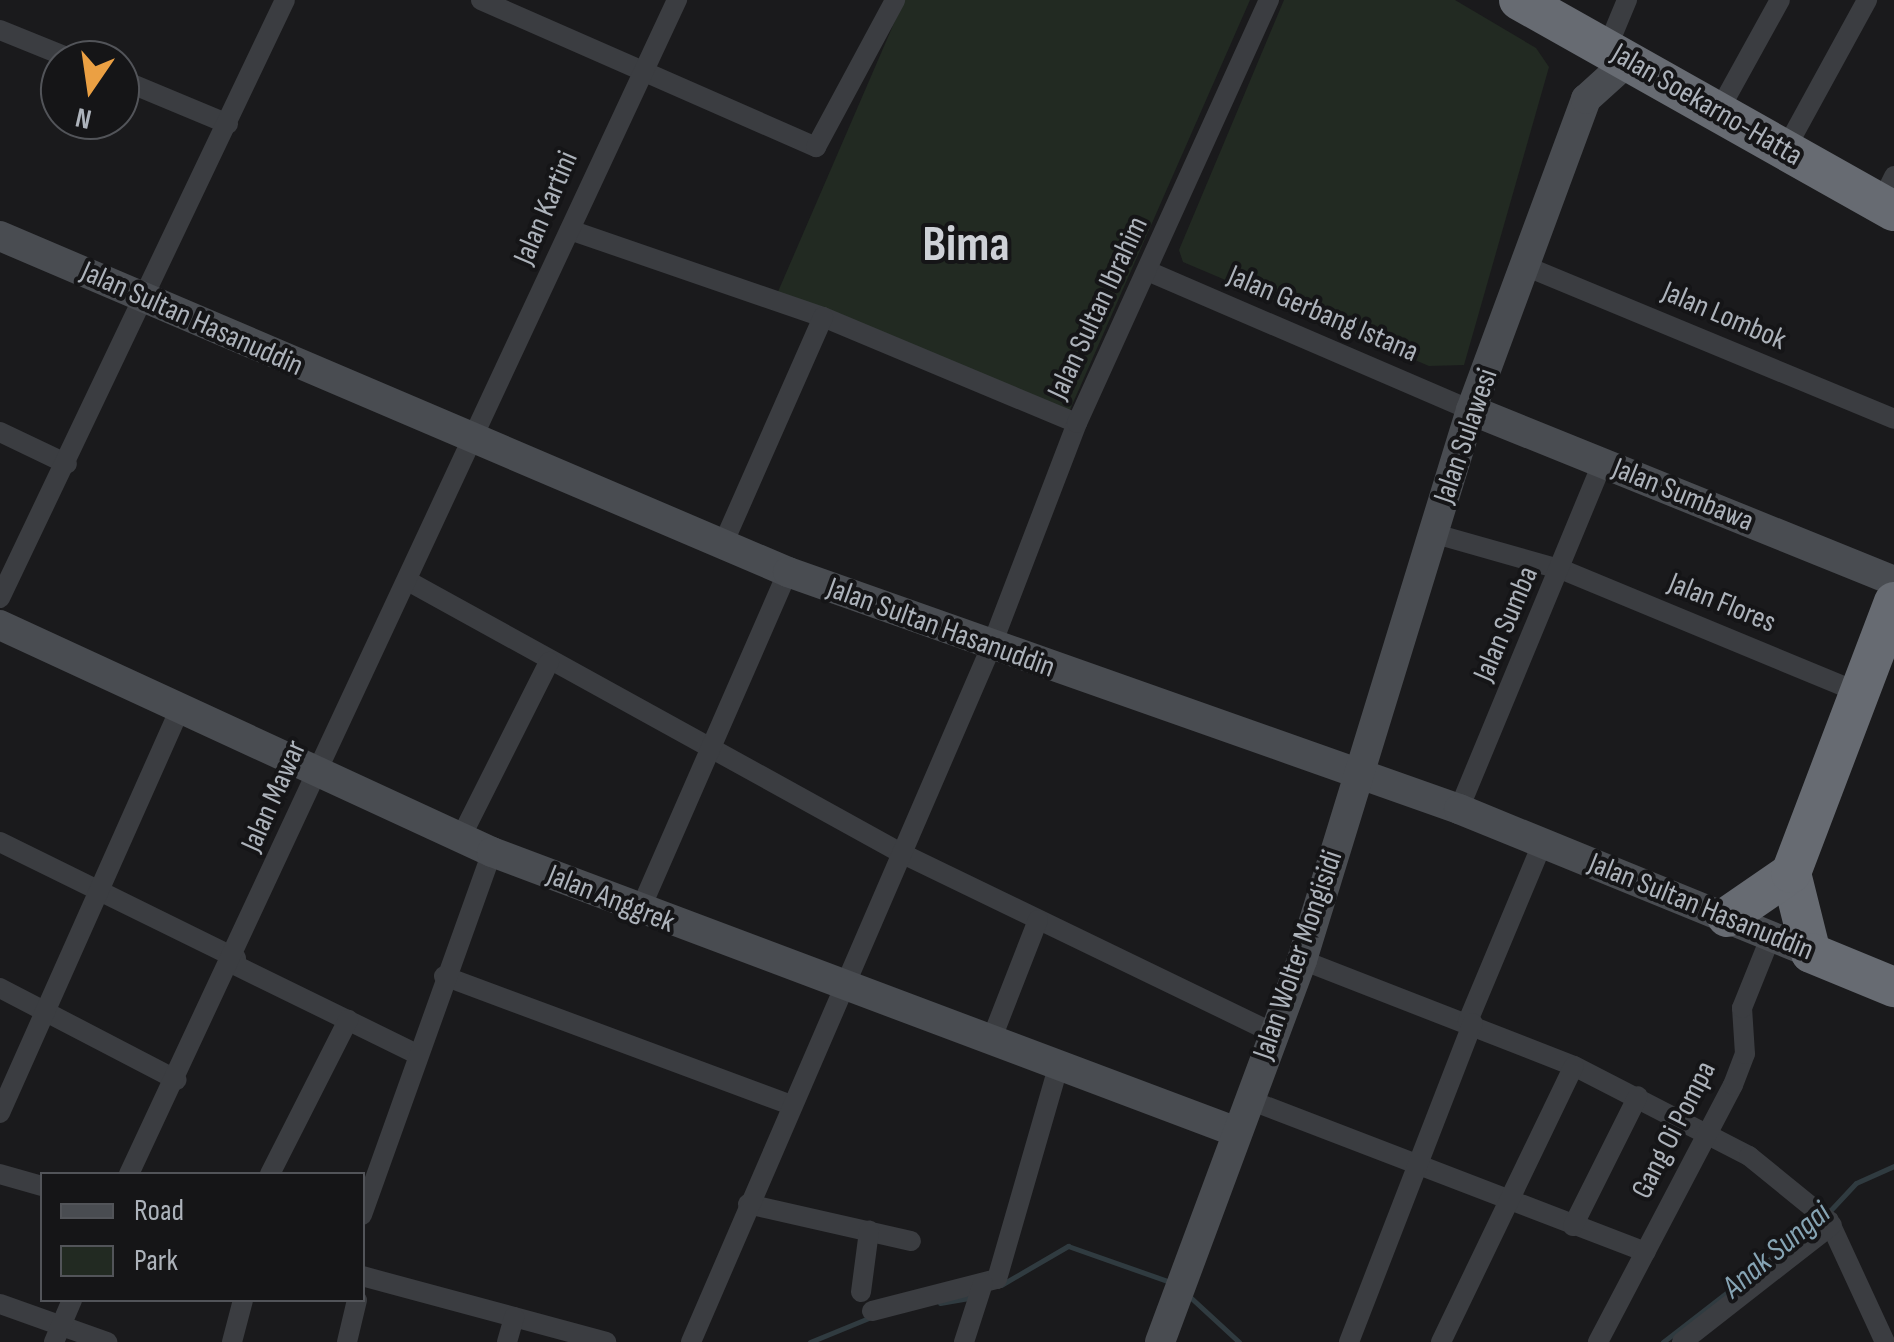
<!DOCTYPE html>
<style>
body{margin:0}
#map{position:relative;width:1894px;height:1342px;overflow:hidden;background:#1a1a1c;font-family:"Sofia Sans Condensed",sans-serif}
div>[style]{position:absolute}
.green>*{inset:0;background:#222a22}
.stream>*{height:5px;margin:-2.5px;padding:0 2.5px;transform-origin:2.5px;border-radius:2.5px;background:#303b40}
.street>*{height:20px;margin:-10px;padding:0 10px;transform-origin:10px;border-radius:10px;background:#3b3d41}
.secondary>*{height:30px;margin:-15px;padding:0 15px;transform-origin:15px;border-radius:15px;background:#494c51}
.highway>*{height:40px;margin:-20px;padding:0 20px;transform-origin:20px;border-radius:20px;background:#676b72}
span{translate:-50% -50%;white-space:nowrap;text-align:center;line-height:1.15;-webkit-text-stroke:8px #151517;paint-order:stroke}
.street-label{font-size:30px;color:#adb3bb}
.water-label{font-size:32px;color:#86a4b4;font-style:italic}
.town-label{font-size:50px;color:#ced1d7;font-weight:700}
.legend{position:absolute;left:40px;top:1172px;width:325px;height:130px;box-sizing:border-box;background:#151517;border:2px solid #525459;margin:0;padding:12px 18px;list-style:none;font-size:30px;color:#adb3bb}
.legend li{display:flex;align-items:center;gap:20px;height:50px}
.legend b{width:50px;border:2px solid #525459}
.north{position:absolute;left:40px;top:40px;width:100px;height:100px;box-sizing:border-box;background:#151517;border:2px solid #525459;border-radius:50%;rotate:193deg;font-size:28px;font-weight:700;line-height:40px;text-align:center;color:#adb3bb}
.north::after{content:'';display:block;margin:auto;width:35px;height:45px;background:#eba043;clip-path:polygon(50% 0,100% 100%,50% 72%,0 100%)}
</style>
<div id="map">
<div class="green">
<i style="clip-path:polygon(904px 0,1250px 0,1069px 412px,777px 294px)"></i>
<i style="clip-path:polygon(1284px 0,1455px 0,1536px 48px,1549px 67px,1464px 365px,1429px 366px,1183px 262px,1179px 250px)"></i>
</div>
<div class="stream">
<i style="left:1827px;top:1214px;width:42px;rotate:-46.9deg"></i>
<i style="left:1856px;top:1183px;width:42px;rotate:-24.1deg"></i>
<i style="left:1001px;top:1285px;width:78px;rotate:-30.2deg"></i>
<i style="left:1068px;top:1246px;width:111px;rotate:19.4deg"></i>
<i style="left:1189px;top:1296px;width:68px;rotate:42.6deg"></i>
<i style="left:940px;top:1303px;width:35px;rotate:-10deg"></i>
<i style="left:810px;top:1342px;width:66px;rotate:-22.3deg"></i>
<i style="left:1663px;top:1342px;width:197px;rotate:-37.8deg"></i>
</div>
<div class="street">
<i style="left:481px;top:0;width:366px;rotate:23.7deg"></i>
<i style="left:816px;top:147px;width:167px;rotate:-61.7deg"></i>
<i style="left:0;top:30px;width:80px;rotate:22.1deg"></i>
<i style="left:1607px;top:48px;width:52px;rotate:-67.4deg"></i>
<i style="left:120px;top:79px;width:117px;rotate:22.6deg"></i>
<i style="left:1717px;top:114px;width:130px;rotate:-61.1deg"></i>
<i style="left:1785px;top:150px;width:171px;rotate:-61.3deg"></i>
<i style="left:1881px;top:203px;width:30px;rotate:-64deg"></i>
<i style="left:570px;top:230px;width:268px;rotate:19deg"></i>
<i style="left:823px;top:317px;width:275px;rotate:22.7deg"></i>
<i style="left:1530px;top:268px;width:394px;rotate:22.5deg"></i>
<i style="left:1150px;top:272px;width:349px;rotate:23.3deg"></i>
<i style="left:0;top:432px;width:74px;rotate:25.5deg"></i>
<i style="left:1432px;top:533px;width:136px;rotate:15.8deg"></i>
<i style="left:1563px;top:570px;width:319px;rotate:22.5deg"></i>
<i style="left:723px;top:544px;width:248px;rotate:-66.2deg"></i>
<i style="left:408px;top:581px;width:565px;rotate:28.88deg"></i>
<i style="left:903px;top:854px;width:411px;rotate:25.8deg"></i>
<i style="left:0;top:598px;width:662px;rotate:-64.52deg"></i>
<i style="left:1459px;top:809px;width:376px;rotate:-67.5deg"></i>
<i style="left:461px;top:837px;width:196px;rotate:-63.3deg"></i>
<i style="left:0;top:842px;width:263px;rotate:26.2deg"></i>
<i style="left:640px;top:910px;width:369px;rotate:-66.4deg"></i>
<i style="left:1302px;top:960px;width:292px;rotate:21.3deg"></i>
<i style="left:1574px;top:1066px;width:197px;rotate:27.2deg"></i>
<i style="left:1749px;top:1156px;width:103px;rotate:39.1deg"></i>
<i style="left:1829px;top:1221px;width:133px;rotate:65.2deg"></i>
<i style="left:233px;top:964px;width:205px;rotate:26.1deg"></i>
<i style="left:444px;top:976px;width:370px;rotate:20.4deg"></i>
<i style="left:0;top:988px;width:199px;rotate:27.5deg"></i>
<i style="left:1468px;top:1021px;width:194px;rotate:-67.3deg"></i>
<i style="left:990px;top:1043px;width:132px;rotate:-68.7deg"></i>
<i style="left:1247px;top:1099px;width:427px;rotate:21deg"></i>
<i style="left:0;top:1113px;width:440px;rotate:-66deg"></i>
<i style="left:0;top:1174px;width:44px;rotate:15.9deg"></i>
<i style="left:129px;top:1174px;width:1296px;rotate:-64.98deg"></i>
<i style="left:270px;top:1174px;width:173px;rotate:-63.1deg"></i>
<i style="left:748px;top:1204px;width:167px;rotate:12.8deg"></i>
<i style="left:362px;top:1215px;width:386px;rotate:-70.3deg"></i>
<i style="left:1573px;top:1226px;width:145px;rotate:-63.4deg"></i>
<i style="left:362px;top:1276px;width:253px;rotate:15.1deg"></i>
<i style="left:861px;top:1292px;width:62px;rotate:-82.5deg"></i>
<i style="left:0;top:1304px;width:114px;rotate:19.6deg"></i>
<i style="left:872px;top:1311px;width:129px;rotate:-14.4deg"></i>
<i style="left:997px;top:1279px;width:220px;rotate:-73.9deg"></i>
<i style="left:54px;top:1342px;width:46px;rotate:-66.8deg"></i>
<i style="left:232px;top:1342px;width:43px;rotate:-75.3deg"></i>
<i style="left:347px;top:1342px;width:43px;rotate:-76.6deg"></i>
<i style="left:507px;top:1342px;width:26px;rotate:-74deg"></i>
<i style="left:691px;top:1342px;width:757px;rotate:-66.65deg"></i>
<i style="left:991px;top:647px;width:240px;rotate:-69deg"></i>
<i style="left:1077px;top:423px;width:465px;rotate:-65.6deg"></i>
<i style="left:964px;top:1342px;width:62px;rotate:-72.1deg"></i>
<i style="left:1349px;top:1342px;width:342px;rotate:-68.8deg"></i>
<i style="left:1441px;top:1342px;width:306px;rotate:-64.3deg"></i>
<i style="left:1598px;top:1342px;width:290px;rotate:-62.3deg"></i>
<i style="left:1733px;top:1085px;width:33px;rotate:-69deg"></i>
<i style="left:1745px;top:1054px;width:46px;rotate:-93.7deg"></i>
<i style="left:1742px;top:1008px;width:78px;rotate:-68.1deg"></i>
<i style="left:1682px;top:1342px;width:190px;rotate:-38deg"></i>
</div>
<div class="secondary">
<i style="left:0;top:236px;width:857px;rotate:23.09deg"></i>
<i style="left:788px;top:572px;width:712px;rotate:19.45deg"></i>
<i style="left:1459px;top:809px;width:380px;rotate:22.2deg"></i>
<i style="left:1471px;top:410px;width:456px;rotate:22deg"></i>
<i style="left:0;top:625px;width:542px;rotate:24.77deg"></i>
<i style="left:492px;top:852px;width:793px;rotate:20.61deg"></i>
<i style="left:1160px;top:1342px;width:408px;rotate:-69.6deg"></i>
<i style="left:1302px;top:960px;width:575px;rotate:-72.92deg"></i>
<i style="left:1471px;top:410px;width:332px;rotate:-69.7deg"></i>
<i style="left:1586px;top:99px;width:58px;rotate:-42.2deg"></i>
</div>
<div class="highway">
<i style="left:1519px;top:0;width:430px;rotate:29.4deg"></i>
<i style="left:1791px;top:873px;width:82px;rotate:76deg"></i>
<i style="left:1811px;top:953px;width:90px;rotate:22.3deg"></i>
<i style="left:1727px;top:917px;width:78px;rotate:-34.5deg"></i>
<i style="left:1791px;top:873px;width:290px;rotate:-69.2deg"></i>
</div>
<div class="street-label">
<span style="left:1707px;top:105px;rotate:30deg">Jalan Soekarno-Hatta</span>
<span style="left:546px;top:208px;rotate:-67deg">Jalan Kartini</span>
<span style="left:1098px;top:308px;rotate:-65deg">Jalan Sultan Ibrahim</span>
<span style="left:1323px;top:314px;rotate:23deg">Jalan Gerbang Istana</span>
<span style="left:1724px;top:316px;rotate:23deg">Jalan Lombok</span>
<span style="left:192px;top:319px;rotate:24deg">Jalan Sultan Hasanuddin</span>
<span style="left:1466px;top:436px;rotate:-71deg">Jalan Sulawesi</span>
<span style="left:1683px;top:495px;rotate:22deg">Jalan Sumbawa</span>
<span style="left:1722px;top:603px;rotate:22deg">Jalan Flores</span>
<span style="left:1506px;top:624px;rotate:-67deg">Jalan Sumba</span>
<span style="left:941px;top:628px;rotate:20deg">Jalan Sultan Hasanuddin</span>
<span style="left:274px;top:796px;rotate:-66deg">Jalan Mawar</span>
<span style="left:611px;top:899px;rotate:22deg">Jalan Anggrek</span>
<span style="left:1701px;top:907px;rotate:22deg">Jalan Sultan Hasanuddin</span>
<span style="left:1298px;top:955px;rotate:-71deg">Jalan Wolter Mongisidi</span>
<span style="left:1674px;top:1130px;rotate:-63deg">Gang Oi Pompa</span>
</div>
<div class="water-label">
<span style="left:1777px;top:1251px;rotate:-40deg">Anak Sungai</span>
</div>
<div class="town-label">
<span style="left:966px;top:246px">Bima</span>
</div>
<ul class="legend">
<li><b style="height:12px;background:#494c51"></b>Road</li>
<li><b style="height:28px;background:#222a22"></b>Park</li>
</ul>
<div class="north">N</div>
</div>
